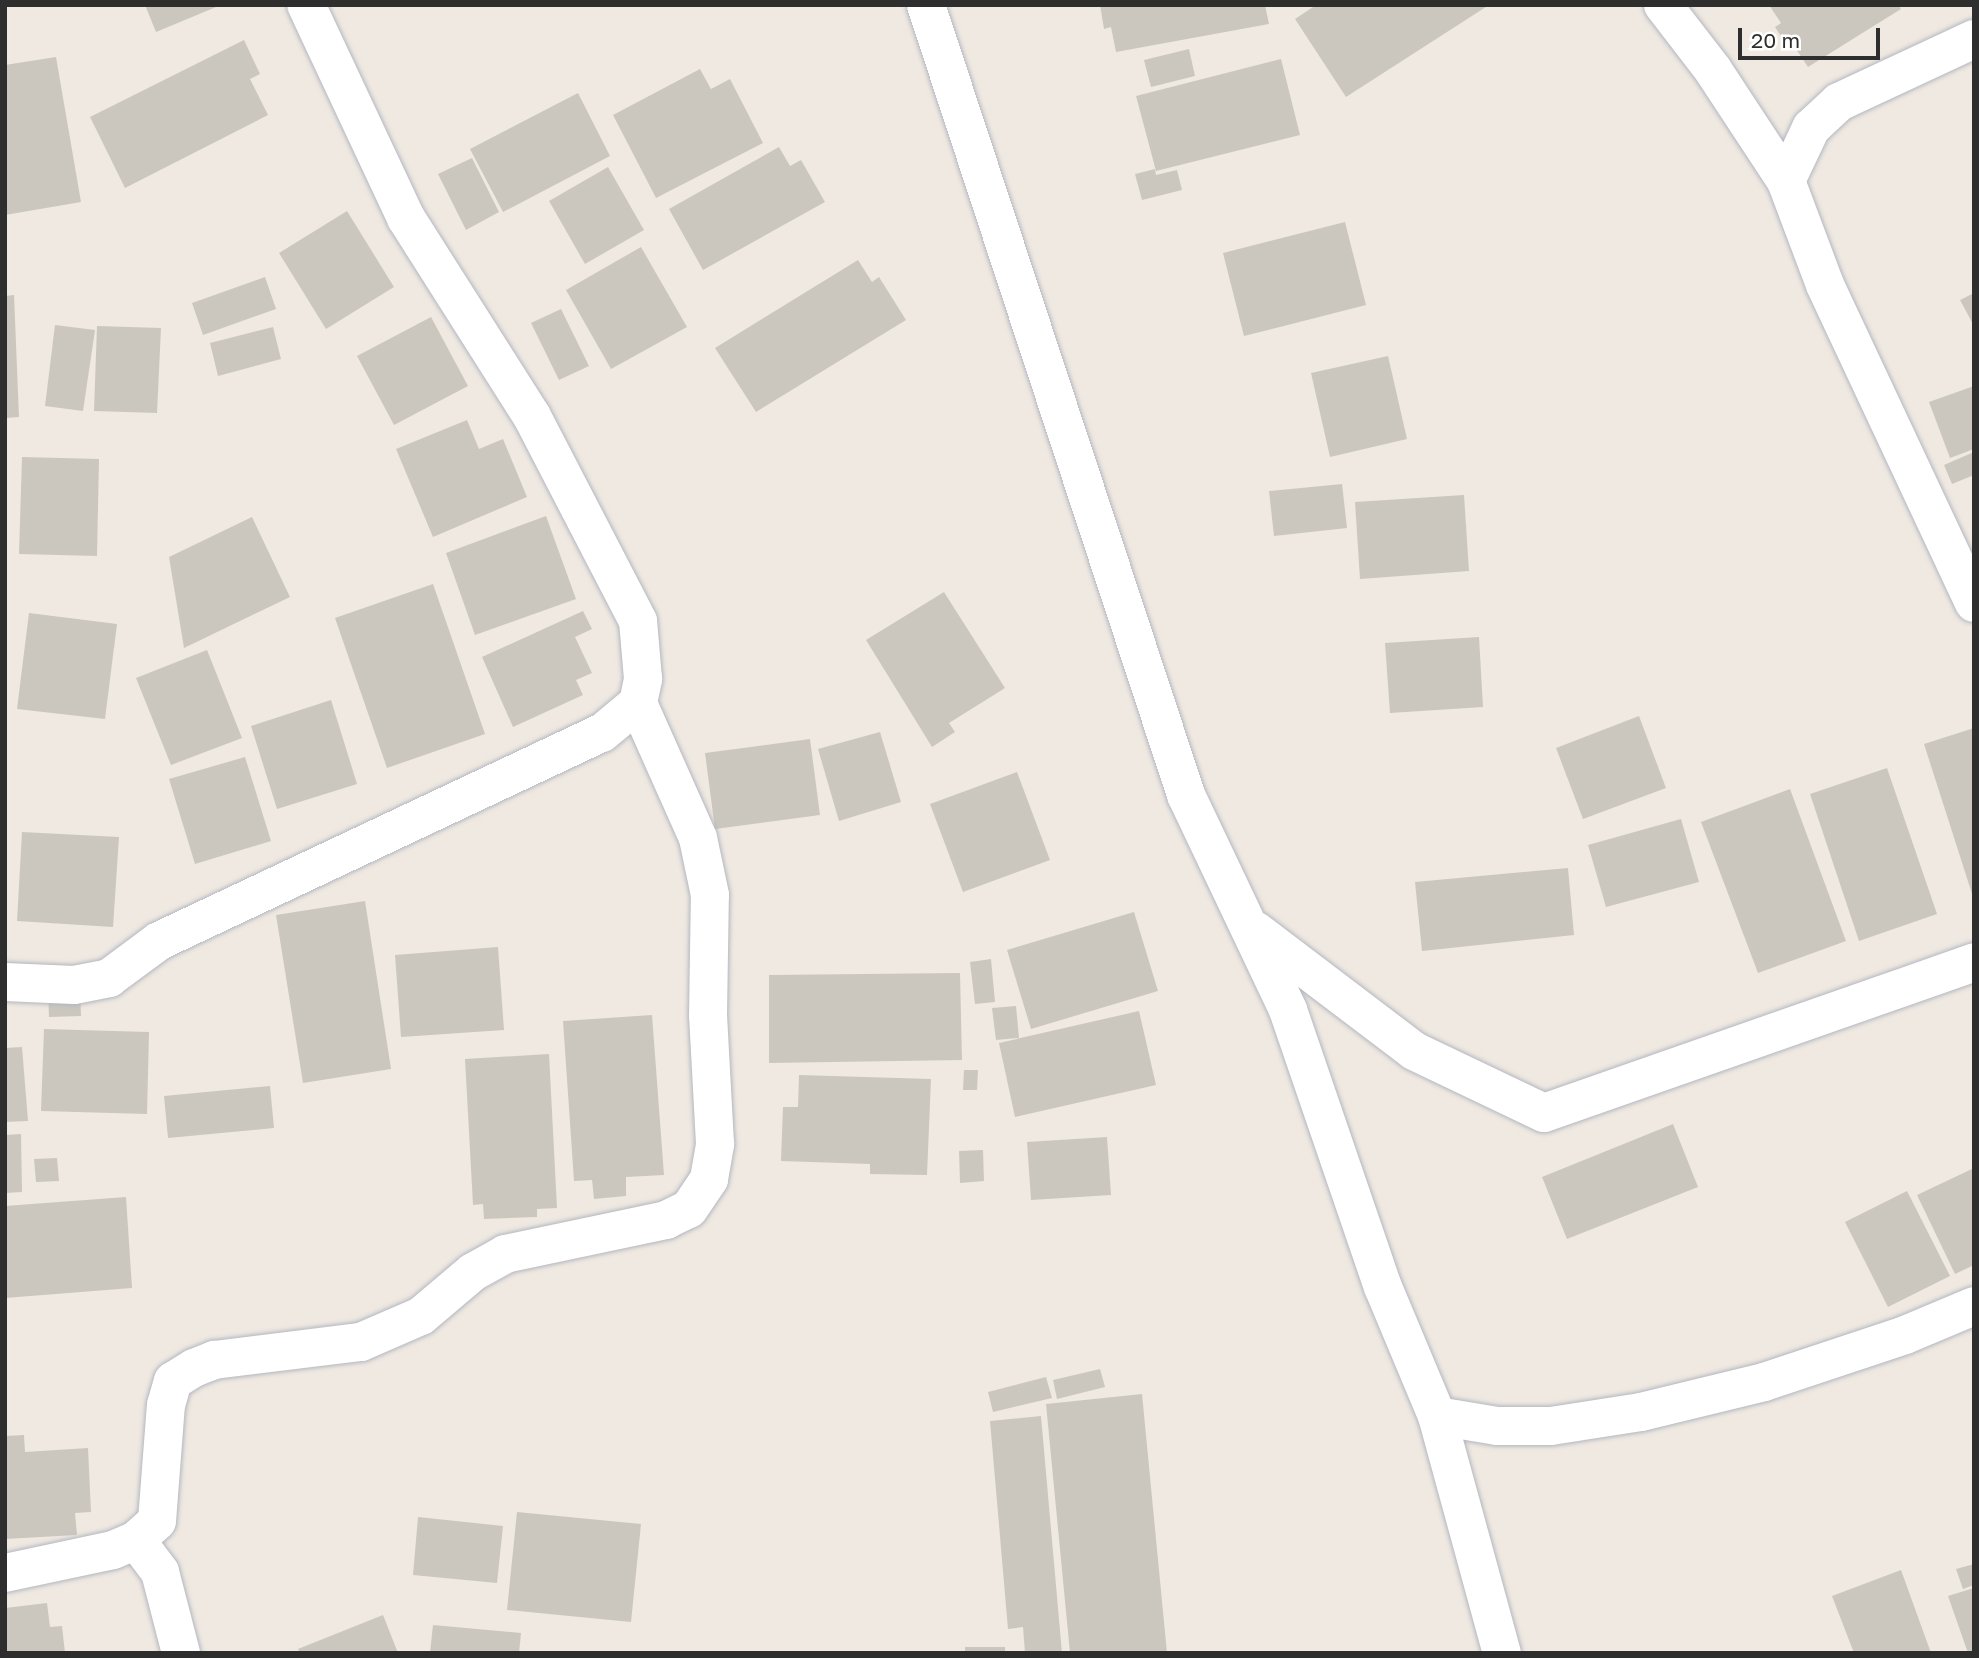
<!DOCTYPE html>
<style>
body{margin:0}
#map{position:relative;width:1979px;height:1658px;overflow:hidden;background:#efe9e1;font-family:"Golos Text",sans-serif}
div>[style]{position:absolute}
.building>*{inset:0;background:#cbc7bf}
.roads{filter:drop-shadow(0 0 2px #b4b7c1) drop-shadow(0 0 2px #b4b7c1)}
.minor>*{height:38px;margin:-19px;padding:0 19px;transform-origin:19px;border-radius:19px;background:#fff}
span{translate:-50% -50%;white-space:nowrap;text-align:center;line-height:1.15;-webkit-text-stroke:7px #fff;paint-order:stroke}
.frame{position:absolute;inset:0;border:7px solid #2e2e2e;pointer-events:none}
.scale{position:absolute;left:1738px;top:28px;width:142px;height:32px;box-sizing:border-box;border:4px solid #2e2e2e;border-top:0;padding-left:9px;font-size:21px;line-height:24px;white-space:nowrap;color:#2e2e2e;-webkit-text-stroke:5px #fff;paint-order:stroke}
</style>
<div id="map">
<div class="building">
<i style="clip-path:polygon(145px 5px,221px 5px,156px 32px)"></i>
<i style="clip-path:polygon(1100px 5px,1265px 5px,1269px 24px,1116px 52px,1111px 27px,1104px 29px)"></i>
<i style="clip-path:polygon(1316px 5px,1489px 5px,1346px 97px,1295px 19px)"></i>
<i style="clip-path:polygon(1769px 5px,1898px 5px,1901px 9px,1808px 67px,1794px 46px,1789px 49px,1775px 27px,1781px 23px)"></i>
<i style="clip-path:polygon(244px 40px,260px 74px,250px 79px,268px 115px,125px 188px,90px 117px)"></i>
<i style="clip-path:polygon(1189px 49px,1195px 76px,1151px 87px,1144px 60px)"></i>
<i style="clip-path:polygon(56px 57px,81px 202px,5px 215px,5px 65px)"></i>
<i style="clip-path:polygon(1281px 59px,1300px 135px,1156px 171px,1136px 96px)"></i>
<i style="clip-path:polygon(700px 69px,711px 89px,730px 79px,763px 143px,656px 198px,613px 115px)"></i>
<i style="clip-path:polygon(578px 93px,610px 156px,503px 212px,470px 149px)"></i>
<i style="clip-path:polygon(779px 147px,790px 166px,801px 160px,825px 202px,703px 270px,669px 209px)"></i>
<i style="clip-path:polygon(472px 158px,499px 212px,466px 230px,438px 174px)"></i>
<i style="clip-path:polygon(608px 167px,644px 230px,585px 264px,549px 201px)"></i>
<i style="clip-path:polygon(1155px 169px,1156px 175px,1177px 170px,1182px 190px,1142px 200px,1135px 174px)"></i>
<i style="clip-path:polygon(347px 211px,394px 287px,326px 329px,279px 253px)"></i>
<i style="clip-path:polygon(1345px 222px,1366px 305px,1244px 336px,1223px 253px)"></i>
<i style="clip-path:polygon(641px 247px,687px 327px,611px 369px,566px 290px)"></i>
<i style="clip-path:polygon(858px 260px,872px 282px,879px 277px,906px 320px,756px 412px,715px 348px)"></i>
<i style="clip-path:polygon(265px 277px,276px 309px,203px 335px,192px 303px)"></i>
<i style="clip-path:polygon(1974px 293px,1974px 326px,1960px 300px)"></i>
<i style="clip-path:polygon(14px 295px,19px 417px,5px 418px,5px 296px)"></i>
<i style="clip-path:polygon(561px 309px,589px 366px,559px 380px,531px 323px)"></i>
<i style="clip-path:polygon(431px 317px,468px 386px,394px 425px,357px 356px)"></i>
<i style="clip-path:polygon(55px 325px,95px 330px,83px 411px,45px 406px)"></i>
<i style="clip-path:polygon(97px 326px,161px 328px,157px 413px,94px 411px)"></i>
<i style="clip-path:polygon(273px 327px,281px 359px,218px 376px,210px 343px)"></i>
<i style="clip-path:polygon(1388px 356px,1407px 439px,1330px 457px,1311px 373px)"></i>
<i style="clip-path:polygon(1974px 386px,1974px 449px,1950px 458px,1929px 402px)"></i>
<i style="clip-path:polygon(467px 420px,479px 449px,503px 439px,527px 497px,433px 537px,396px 449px)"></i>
<i style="clip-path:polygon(1974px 452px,1974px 475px,1952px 484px,1944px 465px)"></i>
<i style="clip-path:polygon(22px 457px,99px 459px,97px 556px,19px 554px)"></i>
<i style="clip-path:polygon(1342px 484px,1347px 528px,1274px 536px,1269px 491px)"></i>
<i style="clip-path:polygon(1464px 495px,1469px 571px,1360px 579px,1355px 502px)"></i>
<i style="clip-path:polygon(546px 516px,576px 599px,475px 635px,446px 553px)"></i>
<i style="clip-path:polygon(252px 517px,290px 597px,184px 648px,169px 557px)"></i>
<i style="clip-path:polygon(433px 584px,485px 734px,387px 768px,335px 618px)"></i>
<i style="clip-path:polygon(944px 592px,1005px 688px,949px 723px,955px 732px,932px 747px,866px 640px)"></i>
<i style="clip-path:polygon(583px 611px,592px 629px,575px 637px,592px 673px,576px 680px,583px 695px,513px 727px,482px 657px)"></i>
<i style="clip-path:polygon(29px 613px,117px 624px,105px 719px,17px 709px)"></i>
<i style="clip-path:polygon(1479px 637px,1483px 707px,1390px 713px,1385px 643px)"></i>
<i style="clip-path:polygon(207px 650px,242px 738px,171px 765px,136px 678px)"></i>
<i style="clip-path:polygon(331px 700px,357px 784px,277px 809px,251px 726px)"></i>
<i style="clip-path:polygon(1639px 716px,1666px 788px,1583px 819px,1556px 748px)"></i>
<i style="clip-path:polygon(1974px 728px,1974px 897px,1973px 897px,1924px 744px)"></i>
<i style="clip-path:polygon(880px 732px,901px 802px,839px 821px,818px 749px)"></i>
<i style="clip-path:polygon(810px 739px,820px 815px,715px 829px,705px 753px)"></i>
<i style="clip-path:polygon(245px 757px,271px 841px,195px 864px,169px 779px)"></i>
<i style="clip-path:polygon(1887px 768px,1937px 914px,1859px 941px,1810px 794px)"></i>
<i style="clip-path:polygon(1017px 772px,1050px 860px,963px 892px,930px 804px)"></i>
<i style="clip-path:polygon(1790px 789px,1846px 941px,1758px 973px,1701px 822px)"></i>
<i style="clip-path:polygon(1681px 819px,1699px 882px,1606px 907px,1588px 845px)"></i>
<i style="clip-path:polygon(22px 832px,119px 837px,113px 927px,17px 921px)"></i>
<i style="clip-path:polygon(1568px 868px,1574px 935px,1422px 951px,1415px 882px)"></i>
<i style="clip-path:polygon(365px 901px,391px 1069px,303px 1083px,276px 915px)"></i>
<i style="clip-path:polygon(1134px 912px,1158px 991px,1031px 1029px,1007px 950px)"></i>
<i style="clip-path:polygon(498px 947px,504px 1030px,401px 1037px,395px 955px)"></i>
<i style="clip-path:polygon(991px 959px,995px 1002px,975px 1004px,970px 962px)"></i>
<i style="clip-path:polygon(960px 973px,962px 1060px,769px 1063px,769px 975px)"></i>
<i style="clip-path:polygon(48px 988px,80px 988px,81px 1016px,49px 1017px)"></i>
<i style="clip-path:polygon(1016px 1006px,1019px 1038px,996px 1040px,992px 1008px)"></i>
<i style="clip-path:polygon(1139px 1011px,1156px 1085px,1015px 1117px,999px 1043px)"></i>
<i style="clip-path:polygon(652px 1015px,664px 1175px,626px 1177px,626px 1196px,594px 1199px,592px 1180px,574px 1181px,563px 1021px)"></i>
<i style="clip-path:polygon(44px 1029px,149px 1032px,147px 1114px,41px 1111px)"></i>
<i style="clip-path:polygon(22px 1047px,28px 1121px,5px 1122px,5px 1048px)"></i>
<i style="clip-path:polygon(549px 1054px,557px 1208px,537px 1209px,537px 1217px,484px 1219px,483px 1204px,473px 1205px,465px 1059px)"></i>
<i style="clip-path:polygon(964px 1070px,978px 1070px,977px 1090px,963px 1090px)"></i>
<i style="clip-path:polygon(799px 1075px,931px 1079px,927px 1175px,870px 1174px,870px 1164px,781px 1161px,783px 1107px,798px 1107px)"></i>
<i style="clip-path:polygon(270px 1086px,274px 1128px,168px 1138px,164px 1096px)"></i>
<i style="clip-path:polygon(1673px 1124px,1698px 1187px,1567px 1239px,1542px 1177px)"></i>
<i style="clip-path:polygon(21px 1134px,22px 1192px,5px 1193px,5px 1135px)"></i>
<i style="clip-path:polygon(1107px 1137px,1111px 1195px,1031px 1200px,1027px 1142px)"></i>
<i style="clip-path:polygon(983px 1150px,984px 1181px,960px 1183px,959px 1151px)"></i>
<i style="clip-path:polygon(57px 1158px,59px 1181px,36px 1182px,34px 1159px)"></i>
<i style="clip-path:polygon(1974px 1168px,1974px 1265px,1955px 1274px,1917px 1195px)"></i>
<i style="clip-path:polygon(1907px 1191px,1950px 1276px,1888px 1307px,1845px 1222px)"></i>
<i style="clip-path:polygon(126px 1197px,132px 1288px,5px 1298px,5px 1206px)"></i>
<i style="clip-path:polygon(1100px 1369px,1105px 1387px,1057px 1399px,1053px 1380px)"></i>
<i style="clip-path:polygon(1046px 1377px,1052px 1398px,993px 1412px,988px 1392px)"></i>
<i style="clip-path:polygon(1142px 1394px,1167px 1653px,1070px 1653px,1046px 1404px)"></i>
<i style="clip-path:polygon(1041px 1416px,1062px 1653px,1025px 1653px,1023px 1627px,1008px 1629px,990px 1421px)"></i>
<i style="clip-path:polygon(24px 1435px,25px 1452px,88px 1448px,91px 1512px,75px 1513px,77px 1535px,5px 1539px,5px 1436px)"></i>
<i style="clip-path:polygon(517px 1512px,641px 1524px,631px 1622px,507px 1610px)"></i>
<i style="clip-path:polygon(418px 1517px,503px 1526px,497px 1583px,413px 1575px)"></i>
<i style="clip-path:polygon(1974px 1564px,1974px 1585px,1963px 1589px,1956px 1569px)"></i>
<i style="clip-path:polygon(1901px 1570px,1931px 1653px,1854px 1653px,1832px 1596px)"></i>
<i style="clip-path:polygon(1974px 1588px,1974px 1653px,1968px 1653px,1948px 1596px)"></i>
<i style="clip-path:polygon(47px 1603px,50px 1627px,62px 1626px,65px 1653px,5px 1653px,5px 1608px)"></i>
<i style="clip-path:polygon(383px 1615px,398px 1653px,300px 1653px,298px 1649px)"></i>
<i style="clip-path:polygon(433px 1625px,521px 1633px,519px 1653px,430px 1653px)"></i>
<i style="clip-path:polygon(965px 1647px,1005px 1647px,1005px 1653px,965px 1653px)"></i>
</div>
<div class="roads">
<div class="minor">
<i style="left:926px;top:5px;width:832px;rotate:71.78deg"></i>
<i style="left:1186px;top:795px;width:238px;rotate:64.6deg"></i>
<i style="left:1288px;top:1010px;width:293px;rotate:71.1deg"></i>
<i style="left:1383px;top:1287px;width:140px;rotate:67.3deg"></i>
<i style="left:1437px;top:1416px;width:246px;rotate:74.7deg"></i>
<i style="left:1663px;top:5px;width:82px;rotate:52.4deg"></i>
<i style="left:1713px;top:70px;width:133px;rotate:56.7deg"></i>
<i style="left:1786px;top:181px;width:111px;rotate:69.4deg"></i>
<i style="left:1825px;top:285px;width:351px;rotate:64.9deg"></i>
<i style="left:1786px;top:181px;width:59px;rotate:-64.7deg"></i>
<i style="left:1811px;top:128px;width:38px;rotate:-43deg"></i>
<i style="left:1839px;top:102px;width:149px;rotate:-25deg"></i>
<i style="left:1256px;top:931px;width:198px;rotate:37.2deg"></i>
<i style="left:1414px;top:1051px;width:144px;rotate:25.5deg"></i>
<i style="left:1544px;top:1113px;width:456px;rotate:-19.3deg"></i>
<i style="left:5px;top:982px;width:69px;rotate:2.5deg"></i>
<i style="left:74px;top:985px;width:36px;rotate:-11deg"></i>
<i style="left:109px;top:978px;width:62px;rotate:-36.5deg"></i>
<i style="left:159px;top:941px;width:489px;rotate:-25.2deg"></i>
<i style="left:602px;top:733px;width:47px;rotate:-39.8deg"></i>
<i style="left:638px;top:703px;width:25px;rotate:-78deg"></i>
<i style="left:643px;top:679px;width:58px;rotate:-94.9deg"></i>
<i style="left:638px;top:621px;width:232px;rotate:-117.4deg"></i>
<i style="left:531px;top:415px;width:233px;rotate:-122.4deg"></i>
<i style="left:406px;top:218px;width:235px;rotate:-115.1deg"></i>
<i style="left:1437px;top:1416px;width:61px;rotate:9.5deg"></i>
<i style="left:1497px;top:1426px;width:54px"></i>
<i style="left:1551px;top:1426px;width:91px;rotate:-8.8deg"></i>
<i style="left:1641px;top:1412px;width:127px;rotate:-13.7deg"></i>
<i style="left:1764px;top:1382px;width:149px;rotate:-18.4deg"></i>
<i style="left:1905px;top:1335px;width:75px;rotate:-22.8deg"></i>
<i style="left:136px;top:1540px;width:40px;rotate:53deg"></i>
<i style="left:160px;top:1572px;width:84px;rotate:75.5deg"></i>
<i style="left:5px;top:1573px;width:110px;rotate:-12deg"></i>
<i style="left:113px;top:1550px;width:25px;rotate:-23deg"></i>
<i style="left:136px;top:1540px;width:28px;rotate:-42deg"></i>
<i style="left:157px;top:1521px;width:116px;rotate:-85.6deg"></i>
<i style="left:166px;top:1405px;width:25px;rotate:-74deg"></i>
<i style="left:173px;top:1381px;width:25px;rotate:-32deg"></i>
<i style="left:194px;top:1368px;width:22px;rotate:-22deg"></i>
<i style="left:214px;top:1360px;width:148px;rotate:-7deg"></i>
<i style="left:361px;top:1342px;width:65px;rotate:-23.4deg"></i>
<i style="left:421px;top:1316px;width:68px;rotate:-40.2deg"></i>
<i style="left:473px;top:1272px;width:37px;rotate:-29deg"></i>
<i style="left:505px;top:1254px;width:165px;rotate:-11.9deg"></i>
<i style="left:666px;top:1220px;width:25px;rotate:-26deg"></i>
<i style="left:689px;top:1209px;width:36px;rotate:-56deg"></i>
<i style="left:709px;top:1179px;width:36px;rotate:-80deg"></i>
<i style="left:715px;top:1144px;width:128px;rotate:-93.1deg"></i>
<i style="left:708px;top:1016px;width:121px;rotate:-89.1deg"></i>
<i style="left:710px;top:895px;width:58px;rotate:-101.9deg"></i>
<i style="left:698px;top:838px;width:148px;rotate:-114deg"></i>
</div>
</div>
<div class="frame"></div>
<div class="scale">20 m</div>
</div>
